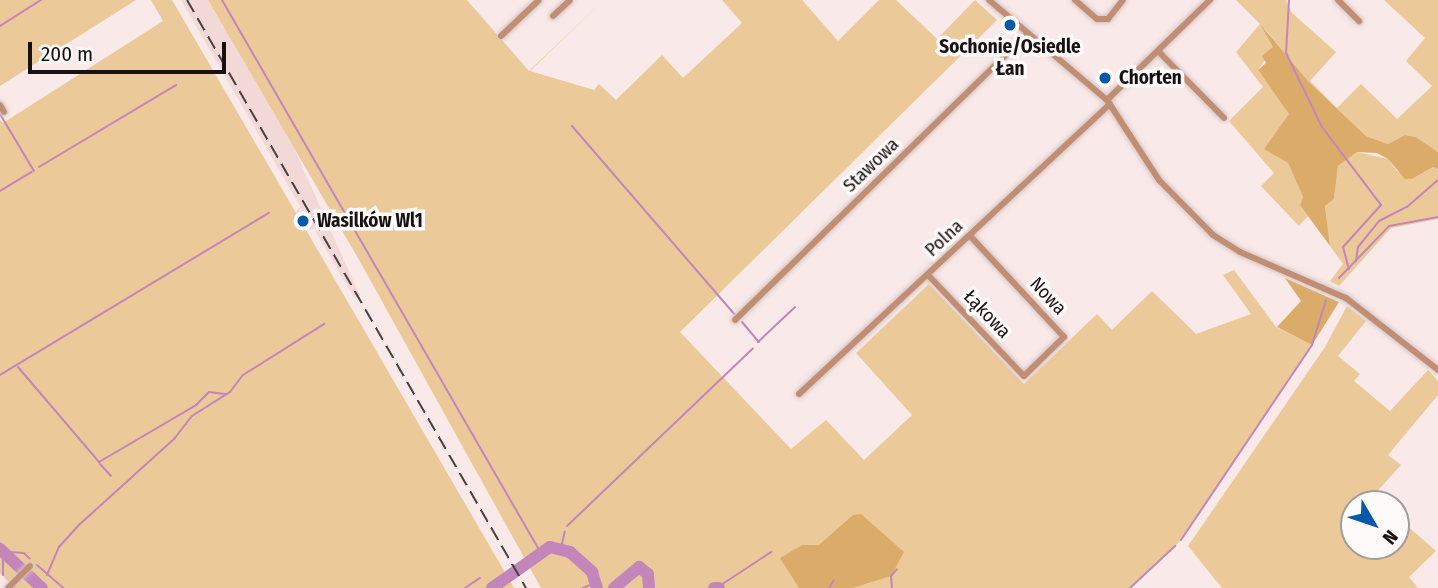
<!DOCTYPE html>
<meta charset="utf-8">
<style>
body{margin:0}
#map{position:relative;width:1438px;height:588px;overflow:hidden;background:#f9e9e8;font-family:"Fira Sans Condensed",sans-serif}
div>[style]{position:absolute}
.built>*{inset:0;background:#f2d9d7}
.green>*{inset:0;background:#ecc998}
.forest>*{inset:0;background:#dbac69}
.water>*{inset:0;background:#c386ba}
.stream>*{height:2px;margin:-1px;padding:0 1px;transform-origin:1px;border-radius:1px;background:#c386ba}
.river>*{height:12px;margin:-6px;padding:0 6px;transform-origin:6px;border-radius:6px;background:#c386ba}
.roads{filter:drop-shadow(0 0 2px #d5c6c6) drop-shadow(0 0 2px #d5c6c6)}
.minor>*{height:6px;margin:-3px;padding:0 3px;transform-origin:3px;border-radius:3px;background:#c18e73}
.rail>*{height:2px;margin-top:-1px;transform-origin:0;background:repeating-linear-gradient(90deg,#484040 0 14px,transparent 0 21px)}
.dots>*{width:19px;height:19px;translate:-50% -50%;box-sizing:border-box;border:4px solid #fdfaf9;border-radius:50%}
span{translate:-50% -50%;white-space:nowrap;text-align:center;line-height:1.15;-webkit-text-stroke:7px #fdfaf9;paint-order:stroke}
.poi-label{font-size:19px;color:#171111;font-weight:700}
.left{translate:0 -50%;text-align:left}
.street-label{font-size:19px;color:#171111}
.north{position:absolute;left:1340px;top:490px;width:70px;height:70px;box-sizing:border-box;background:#fdfaf9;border:2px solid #a19d9c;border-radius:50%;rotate:129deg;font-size:19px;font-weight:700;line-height:28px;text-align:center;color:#171111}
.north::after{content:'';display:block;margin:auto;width:24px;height:32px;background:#0659a7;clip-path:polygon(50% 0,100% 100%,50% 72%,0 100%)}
.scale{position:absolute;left:28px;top:42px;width:198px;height:32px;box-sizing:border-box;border:4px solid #171111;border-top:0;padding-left:9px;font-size:21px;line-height:24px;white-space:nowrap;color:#171111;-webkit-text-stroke:5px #fdfaf9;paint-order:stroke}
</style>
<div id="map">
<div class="built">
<i style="clip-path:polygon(181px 0,208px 0,294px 148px,360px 296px,355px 299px,314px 229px,301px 230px,293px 217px,300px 206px)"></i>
</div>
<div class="green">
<i style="clip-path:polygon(0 0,136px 0,0 86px)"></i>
<i style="clip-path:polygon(151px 0,172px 0,296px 213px,294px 218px,301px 230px,306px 230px,514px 588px,5px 588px,10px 583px,0 573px,0 120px,3px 123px,163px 21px)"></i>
<i style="clip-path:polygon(208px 0,467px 0,529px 71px,604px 0,530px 71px,594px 90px,599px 84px,616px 100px,662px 55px,683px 78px,742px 23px,722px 0,802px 0,838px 41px,879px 0,896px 0,937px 39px,975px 0,997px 20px,680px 332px,791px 449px,826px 420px,864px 460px,912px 415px,856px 353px,929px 284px,1024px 384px,1097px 314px,1112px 330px,1152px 291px,1196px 334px,1251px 314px,1223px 275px,1234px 270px,1276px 327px,1312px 345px,1181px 540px,1130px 588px,541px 588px,358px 258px)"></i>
<i style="clip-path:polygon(1236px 0,1286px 0,1292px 13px,1336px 52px,1310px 81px,1337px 108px,1361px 84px,1397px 119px,1432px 86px,1406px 61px,1425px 38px,1384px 0,1438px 0,1438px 152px,1416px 137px,1405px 135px,1388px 144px,1366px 136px,1309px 82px,1264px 28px,1274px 47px,1258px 70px,1290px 114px,1265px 149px,1288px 163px,1303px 197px,1300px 205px,1308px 216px,1299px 226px,1261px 186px,1274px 173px,1229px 121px,1263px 87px,1236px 52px,1260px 24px)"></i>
<i style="clip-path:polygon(1357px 152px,1388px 159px,1397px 171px,1412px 179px,1433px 167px,1438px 169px,1438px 219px,1391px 228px,1339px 286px,1330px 281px,1343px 264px,1330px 246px,1325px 206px,1334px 199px,1338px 166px)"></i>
<i style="clip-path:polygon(1347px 306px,1366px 321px,1338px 356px,1360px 374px,1354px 381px,1390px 411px,1428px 370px,1438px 381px,1438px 395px,1388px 455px,1401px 465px,1371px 498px,1379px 504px,1354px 504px,1354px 546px,1396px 546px,1396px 516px,1436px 551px,1409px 577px,1418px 588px,1222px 588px,1188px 546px,1325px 347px)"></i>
</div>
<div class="forest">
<i style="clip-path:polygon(1260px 24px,1309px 82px,1366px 136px,1388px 144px,1405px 135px,1416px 137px,1438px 152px,1438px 169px,1433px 167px,1412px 179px,1405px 179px,1388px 159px,1377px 153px,1357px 152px,1338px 166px,1334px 199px,1325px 206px,1330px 246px,1300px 205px,1303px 197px,1288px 163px,1264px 149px,1289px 114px,1258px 70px,1266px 63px,1262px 56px,1273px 47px)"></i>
<i style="clip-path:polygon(1285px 278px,1339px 302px,1312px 345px,1277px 327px,1301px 301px)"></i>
<i style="clip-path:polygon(861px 514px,904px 552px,891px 576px,852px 588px,799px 588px,780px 558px,802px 545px,819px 545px,853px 515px)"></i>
</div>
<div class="water">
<i style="clip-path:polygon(0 542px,25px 566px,19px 573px,0 556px)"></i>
</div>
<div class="stream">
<i style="left:222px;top:0;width:641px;rotate:60.03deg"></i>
<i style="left:1289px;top:0;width:53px;rotate:93.2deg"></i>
<i style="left:1286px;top:53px;width:82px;rotate:64.1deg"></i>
<i style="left:1322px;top:127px;width:98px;rotate:52.9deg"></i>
<i style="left:1381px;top:205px;width:57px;rotate:132.1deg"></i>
<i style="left:1343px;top:247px;width:23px;rotate:75deg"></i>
<i style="left:0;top:26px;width:49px;rotate:-32.4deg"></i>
<i style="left:0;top:114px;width:66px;rotate:59.2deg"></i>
<i style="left:572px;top:126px;width:248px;rotate:49.2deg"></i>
<i style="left:39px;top:167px;width:160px;rotate:-30.9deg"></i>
<i style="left:0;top:191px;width:37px;rotate:-31deg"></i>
<i style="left:1356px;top:261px;width:14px;rotate:-82deg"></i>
<i style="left:1358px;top:247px;width:33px;rotate:-51deg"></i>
<i style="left:1379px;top:221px;width:31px;rotate:-27deg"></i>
<i style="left:1407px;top:207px;width:41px;rotate:-41.1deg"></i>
<i style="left:1339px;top:278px;width:72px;rotate:-46.1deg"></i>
<i style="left:1389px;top:226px;width:50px;rotate:-10.4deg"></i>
<i style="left:742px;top:322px;width:26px;rotate:50deg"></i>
<i style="left:758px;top:342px;width:51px;rotate:-43.4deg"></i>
<i style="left:18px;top:367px;width:125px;rotate:49.5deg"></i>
<i style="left:99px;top:462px;width:113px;rotate:-30.4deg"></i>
<i style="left:196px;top:405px;width:18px;rotate:-45deg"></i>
<i style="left:209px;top:392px;width:16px;rotate:7deg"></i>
<i style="left:0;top:375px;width:314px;rotate:-31.1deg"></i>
<i style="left:100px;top:464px;width:16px;rotate:47deg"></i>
<i style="left:567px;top:526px;width:257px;rotate:-43.7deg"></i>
<i style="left:1181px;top:540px;width:235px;rotate:-56.1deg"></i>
<i style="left:1312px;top:345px;width:47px;rotate:-72.7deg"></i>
<i style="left:561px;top:548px;width:17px;rotate:-77deg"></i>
<i style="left:11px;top:552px;width:13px;rotate:4deg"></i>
<i style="left:24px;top:553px;width:8px;rotate:45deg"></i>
<i style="left:3px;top:559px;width:16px;rotate:90deg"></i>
<i style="left:37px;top:565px;width:35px;rotate:41deg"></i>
<i style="left:47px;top:575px;width:30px;rotate:-67deg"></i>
<i style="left:59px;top:547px;width:31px;rotate:-48deg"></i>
<i style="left:80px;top:524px;width:127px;rotate:-42.1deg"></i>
<i style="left:174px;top:439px;width:29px;rotate:-52deg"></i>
<i style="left:192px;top:416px;width:45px;rotate:-32.3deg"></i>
<i style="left:230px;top:392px;width:21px;rotate:-53deg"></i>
<i style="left:243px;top:375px;width:96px;rotate:-32.2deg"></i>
<i style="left:15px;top:587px;width:1px;rotate:90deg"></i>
<i style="left:718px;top:587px;width:64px;rotate:-33.4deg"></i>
<i style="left:465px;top:588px;width:18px;rotate:-34deg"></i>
<i style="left:583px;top:588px;width:15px;rotate:-23deg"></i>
<i style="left:829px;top:588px;width:9px;rotate:-58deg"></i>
<i style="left:892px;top:588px;width:12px;rotate:-95deg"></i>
<i style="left:891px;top:576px;width:9px;rotate:-49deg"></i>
<i style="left:1130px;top:588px;width:62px;rotate:-43deg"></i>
</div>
<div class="river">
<i style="left:0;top:549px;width:57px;rotate:42.9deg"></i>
<i style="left:492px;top:588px;width:71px;rotate:-35.3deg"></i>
<i style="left:550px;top:547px;width:21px;rotate:14deg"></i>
<i style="left:570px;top:552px;width:30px;rotate:42deg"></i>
<i style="left:592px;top:572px;width:17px;rotate:73deg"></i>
<i style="left:614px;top:588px;width:33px;rotate:-40deg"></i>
<i style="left:639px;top:567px;width:11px;rotate:38deg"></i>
<i style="left:648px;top:574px;width:14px;rotate:86deg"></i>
<i style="left:714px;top:588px;width:5px"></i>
</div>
<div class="roads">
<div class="minor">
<i style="left:989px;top:0;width:155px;rotate:40.3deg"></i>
<i style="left:1107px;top:100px;width:95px;rotate:57deg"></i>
<i style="left:1159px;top:180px;width:77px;rotate:45.5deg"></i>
<i style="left:1213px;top:235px;width:32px;rotate:32deg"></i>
<i style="left:1240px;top:252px;width:116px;rotate:23.5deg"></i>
<i style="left:1346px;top:298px;width:117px;rotate:38deg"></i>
<i style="left:1075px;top:0;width:29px;rotate:41deg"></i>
<i style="left:1097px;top:19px;width:11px"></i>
<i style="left:1108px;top:19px;width:24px;rotate:-52deg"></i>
<i style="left:1338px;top:0;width:30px;rotate:45deg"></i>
<i style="left:553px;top:16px;width:23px;rotate:-43deg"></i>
<i style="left:501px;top:36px;width:52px;rotate:-43.5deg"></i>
<i style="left:1158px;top:51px;width:94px;rotate:45.4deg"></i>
<i style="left:1107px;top:100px;width:144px;rotate:-44.2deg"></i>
<i style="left:0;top:105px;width:8px;rotate:60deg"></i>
<i style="left:928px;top:275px;width:139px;rotate:46.5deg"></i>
<i style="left:1024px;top:376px;width:56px;rotate:-44.3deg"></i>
<i style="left:1064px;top:337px;width:138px;rotate:-132.9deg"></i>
<i style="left:735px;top:320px;width:410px;rotate:-44.4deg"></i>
<i style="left:799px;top:394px;width:425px;rotate:-43deg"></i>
<i style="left:8px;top:588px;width:31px;rotate:-45deg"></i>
</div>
</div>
<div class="rail">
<i style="left:187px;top:0;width:679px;rotate:60.04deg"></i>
</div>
<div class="dots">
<i style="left:1010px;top:25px;background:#0659a7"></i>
<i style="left:1105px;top:78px;background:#0659a7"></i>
<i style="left:303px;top:221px;background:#0659a7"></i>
</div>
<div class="poi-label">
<span style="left:1010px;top:58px">Sochonie/Osiedle<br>Łan</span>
<span class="left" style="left:1119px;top:78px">Chorten</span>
<span class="left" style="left:317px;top:221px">Wasilków Wl1</span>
</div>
<div class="street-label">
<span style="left:871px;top:165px;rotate:-44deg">Stawowa</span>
<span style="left:944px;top:238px;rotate:-43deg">Polna</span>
<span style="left:1048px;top:296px;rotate:47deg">Nowa</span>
<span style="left:987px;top:314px;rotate:46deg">Łąkowa</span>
</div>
<div class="north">N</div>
<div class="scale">200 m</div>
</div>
